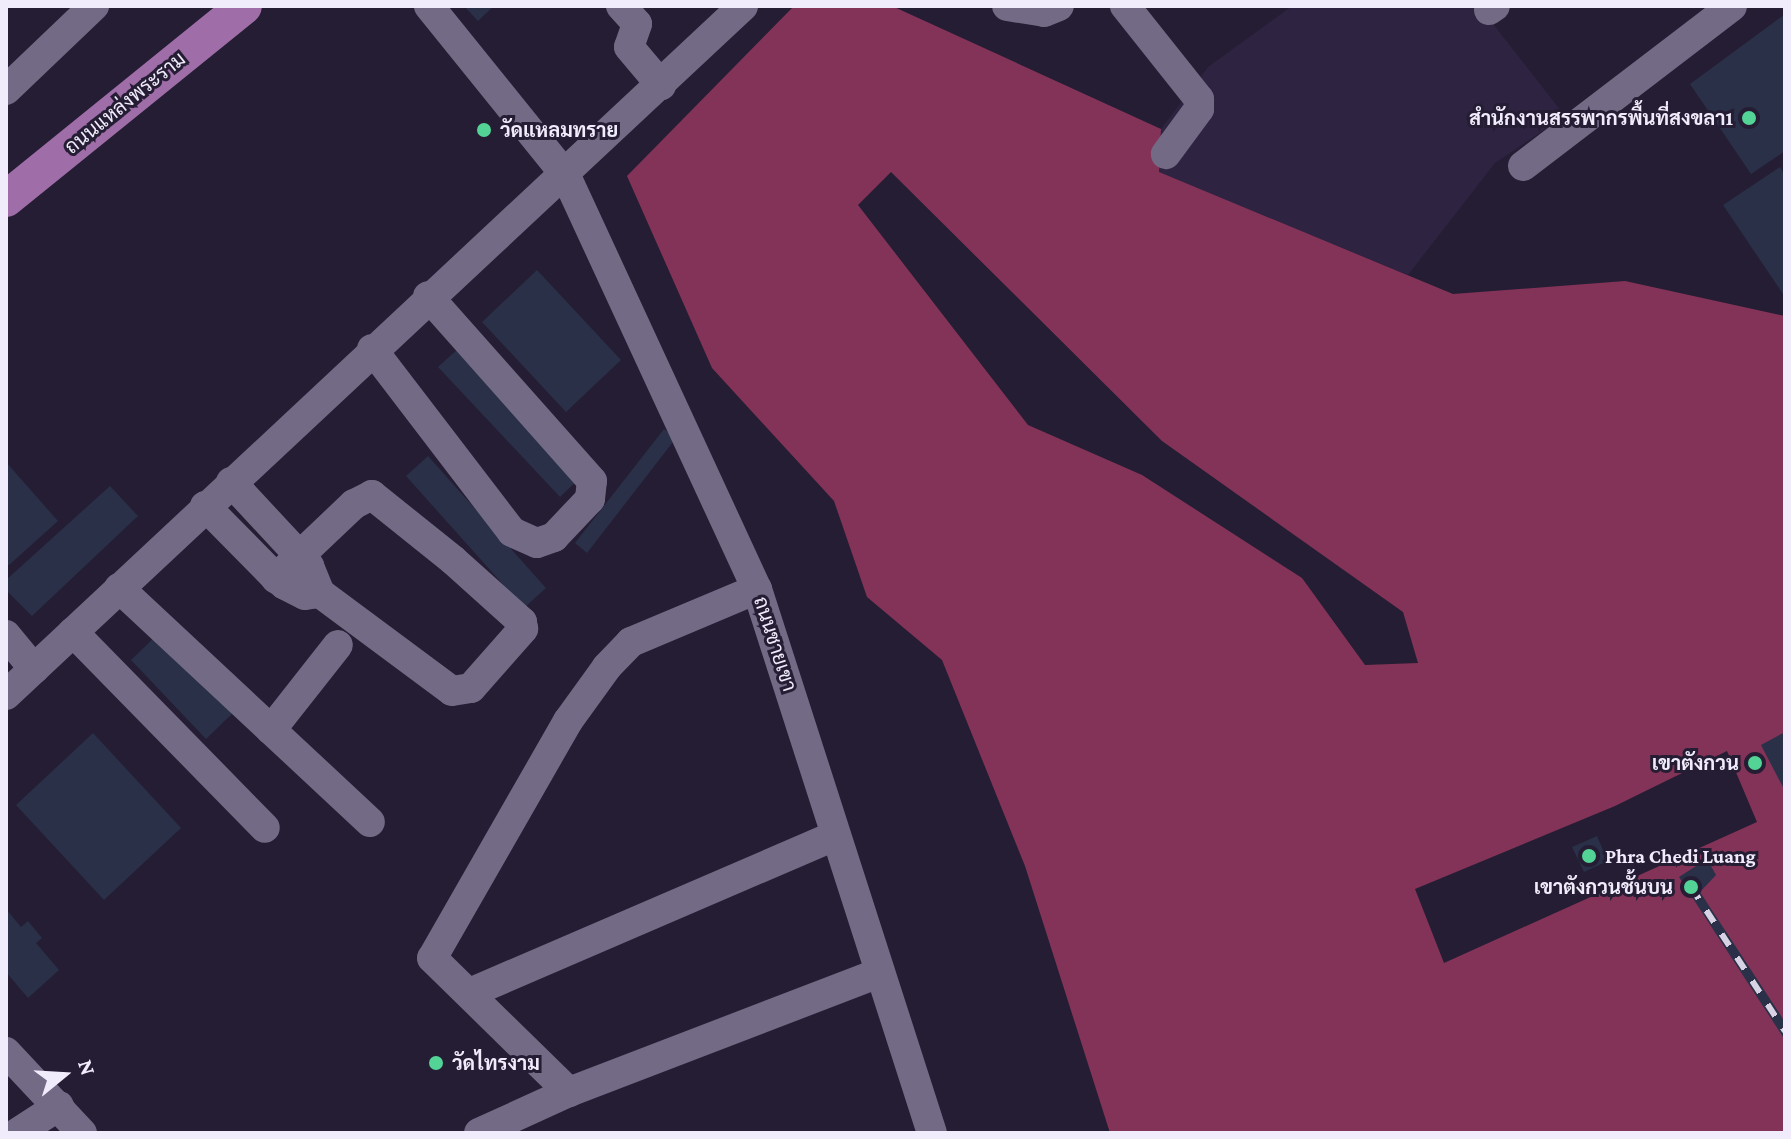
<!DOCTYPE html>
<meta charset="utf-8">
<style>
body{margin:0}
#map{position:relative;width:1791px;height:1139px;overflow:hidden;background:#251d34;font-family:"Crimson Pro",Sarabun,serif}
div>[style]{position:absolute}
.built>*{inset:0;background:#2e2341}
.forest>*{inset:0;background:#833357}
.building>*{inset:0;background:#293048}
.minor>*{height:30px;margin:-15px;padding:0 15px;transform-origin:15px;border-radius:15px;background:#736b86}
.major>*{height:36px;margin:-18px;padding:0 18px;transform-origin:18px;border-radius:18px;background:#9f6da8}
.rail>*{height:6px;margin-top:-3px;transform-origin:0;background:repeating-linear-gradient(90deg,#d8d3e4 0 14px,transparent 0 28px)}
.dots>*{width:22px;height:22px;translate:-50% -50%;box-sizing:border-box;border:4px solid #251d34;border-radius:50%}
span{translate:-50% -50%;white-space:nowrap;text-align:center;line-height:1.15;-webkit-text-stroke:6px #251d34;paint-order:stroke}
.street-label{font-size:20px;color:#f1ecfc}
.poi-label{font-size:20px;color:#f1ecfc;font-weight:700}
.right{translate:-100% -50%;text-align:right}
.left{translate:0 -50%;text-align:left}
.frame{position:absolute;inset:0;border:8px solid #f1ecfc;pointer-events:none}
.north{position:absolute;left:24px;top:1035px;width:80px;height:80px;-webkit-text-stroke:6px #251d34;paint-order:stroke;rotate:72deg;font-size:22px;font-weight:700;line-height:32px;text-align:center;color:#f1ecfc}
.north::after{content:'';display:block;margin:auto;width:28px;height:36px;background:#f1ecfc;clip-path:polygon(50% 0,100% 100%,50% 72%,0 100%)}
</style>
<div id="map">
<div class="built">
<i style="clip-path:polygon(1292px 6px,1479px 6px,1565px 116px,1495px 163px,1408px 275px,1158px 172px,1161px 129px,1208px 67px)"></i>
</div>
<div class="forest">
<i style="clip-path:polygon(evenodd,794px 6px,892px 6px,1161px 129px,1159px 172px,1453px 294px,1625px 281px,1785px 316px,1785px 1133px,1110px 1133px,1025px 866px,942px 660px,867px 597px,834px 501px,712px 368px,627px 176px,794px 6px,891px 172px,1162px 441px,1403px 612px,1418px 663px,1365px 665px,1302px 578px,1142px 475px,1028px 425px,858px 205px,891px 172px,794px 6px,1727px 751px,1757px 822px,1444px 963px,1415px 889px,1615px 806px,1727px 751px)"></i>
</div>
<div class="building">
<i style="clip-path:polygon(464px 6px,494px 6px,478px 21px)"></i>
<i style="clip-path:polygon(1785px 14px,1785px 151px,1751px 174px,1690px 84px)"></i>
<i style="clip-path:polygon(1780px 167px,1785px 175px,1785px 297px,1723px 205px)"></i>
<i style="clip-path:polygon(537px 270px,621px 360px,566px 412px,482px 322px)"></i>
<i style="clip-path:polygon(460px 347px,581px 477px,560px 497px,438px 367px)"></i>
<i style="clip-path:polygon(664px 429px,676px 438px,587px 553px,575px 543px)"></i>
<i style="clip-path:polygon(428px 456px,546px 588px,524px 608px,406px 476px)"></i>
<i style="clip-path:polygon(6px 462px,58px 521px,9px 565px,6px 563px)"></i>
<i style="clip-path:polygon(110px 486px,138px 516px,32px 616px,6px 590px,6px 580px)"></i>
<i style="clip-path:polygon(160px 632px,235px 711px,206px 739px,131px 660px)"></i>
<i style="clip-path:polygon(1785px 732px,1785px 791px,1761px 745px)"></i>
<i style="clip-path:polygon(93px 733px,181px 828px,104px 900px,16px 805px)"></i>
<i style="clip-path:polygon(1597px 836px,1608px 861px,1584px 872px,1572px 847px)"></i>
<i style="clip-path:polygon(1707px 859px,1716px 875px,1700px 892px,1785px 1022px,1785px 1040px,1679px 877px)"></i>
<i style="clip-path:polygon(6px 909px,21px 927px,28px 921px,42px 938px,36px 943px,59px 970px,28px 998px,6px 972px)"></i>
</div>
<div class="minor">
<i style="left:429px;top:6px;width:218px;rotate:51.1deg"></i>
<i style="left:566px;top:176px;width:455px;rotate:65.2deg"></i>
<i style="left:757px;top:589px;width:571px;rotate:72.17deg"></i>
<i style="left:621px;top:6px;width:24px;rotate:48deg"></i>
<i style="left:637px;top:24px;width:24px;rotate:109deg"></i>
<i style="left:629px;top:47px;width:50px;rotate:49.9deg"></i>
<i style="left:1007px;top:6px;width:37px;rotate:9deg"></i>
<i style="left:1044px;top:12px;width:16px;rotate:-22deg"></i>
<i style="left:1125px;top:6px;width:119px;rotate:51.5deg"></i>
<i style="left:1199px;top:99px;width:10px;rotate:90deg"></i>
<i style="left:1199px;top:109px;width:56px;rotate:126.3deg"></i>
<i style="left:1489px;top:10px;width:7px;rotate:-34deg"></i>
<i style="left:6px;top:90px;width:122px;rotate:-43.7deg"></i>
<i style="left:1523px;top:166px;width:263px;rotate:-37.4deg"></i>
<i style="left:372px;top:349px;width:230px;rotate:52.6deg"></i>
<i style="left:512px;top:532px;width:27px;rotate:24deg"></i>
<i style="left:537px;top:543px;width:18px;rotate:-19deg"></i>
<i style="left:554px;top:537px;width:52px;rotate:-46.5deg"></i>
<i style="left:590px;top:499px;width:18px;rotate:-84deg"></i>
<i style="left:592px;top:481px;width:247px;rotate:-131.6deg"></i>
<i style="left:231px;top:482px;width:115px;rotate:47.1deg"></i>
<i style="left:309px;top:566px;width:29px;rotate:68deg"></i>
<i style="left:205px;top:506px;width:101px;rotate:45.4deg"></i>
<i style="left:276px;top:578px;width:11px;rotate:38deg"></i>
<i style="left:285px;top:585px;width:22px;rotate:27deg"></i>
<i style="left:305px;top:595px;width:15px;rotate:-8deg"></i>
<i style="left:320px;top:593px;width:164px;rotate:36.6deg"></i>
<i style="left:452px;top:691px;width:19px;rotate:-9deg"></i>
<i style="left:471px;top:688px;width:79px;rotate:-48.6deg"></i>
<i style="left:523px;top:629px;width:7px;rotate:-98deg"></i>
<i style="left:522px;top:622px;width:93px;rotate:-138.1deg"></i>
<i style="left:453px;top:560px;width:104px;rotate:-141.3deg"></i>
<i style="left:372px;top:495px;width:20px;rotate:153deg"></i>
<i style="left:354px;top:504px;width:108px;rotate:136.5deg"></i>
<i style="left:119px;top:588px;width:343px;rotate:43deg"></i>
<i style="left:757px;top:589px;width:137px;rotate:157.2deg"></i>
<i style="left:631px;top:642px;width:35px;rotate:134deg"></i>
<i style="left:607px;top:667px;width:67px;rotate:125.8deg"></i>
<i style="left:568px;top:721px;width:273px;rotate:119.8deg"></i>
<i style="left:432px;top:958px;width:192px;rotate:44.4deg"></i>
<i style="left:569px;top:1092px;width:332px;rotate:-21deg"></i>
<i style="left:73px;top:632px;width:274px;rotate:45.6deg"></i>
<i style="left:6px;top:635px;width:44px;rotate:50.5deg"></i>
<i style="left:6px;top:695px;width:1009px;rotate:-43.07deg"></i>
<i style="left:271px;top:730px;width:108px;rotate:-51.8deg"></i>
<i style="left:472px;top:992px;width:396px;rotate:-23.3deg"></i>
<i style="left:6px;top:1052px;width:111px;rotate:46.8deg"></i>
<i style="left:17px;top:1133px;width:50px;rotate:-32.7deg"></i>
<i style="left:479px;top:1133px;width:99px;rotate:-24.5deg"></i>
</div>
<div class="major">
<i style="left:6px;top:199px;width:306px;rotate:-39deg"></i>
</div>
<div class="rail">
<i style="left:1691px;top:887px;width:172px;rotate:56.9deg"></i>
</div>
<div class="dots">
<i style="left:1749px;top:118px;background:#53d396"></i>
<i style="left:484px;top:130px;background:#53d396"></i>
<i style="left:1755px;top:763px;background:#53d396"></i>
<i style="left:1589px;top:856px;background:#53d396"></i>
<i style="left:1691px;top:887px;background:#53d396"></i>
<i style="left:436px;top:1063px;background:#53d396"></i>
</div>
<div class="street-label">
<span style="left:125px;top:103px;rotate:-39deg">ถนนแหล่งพระราม</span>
<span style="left:775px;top:644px;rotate:72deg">ถนนชายเขา</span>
</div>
<div class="poi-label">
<span class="right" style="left:1733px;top:118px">สำนักงานสรรพากรพื้นที่สงขลา1</span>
<span class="left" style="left:500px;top:130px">วัดแหลมทราย</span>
<span class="right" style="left:1739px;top:763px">เขาตังกวน</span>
<span class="left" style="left:1605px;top:856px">Phra Chedi Luang</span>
<span class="right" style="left:1673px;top:887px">เขาตังกวนชั้นบน</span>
<span class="left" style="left:452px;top:1063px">วัดไทรงาม</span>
</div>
<div class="frame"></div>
<div class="north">N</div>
</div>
